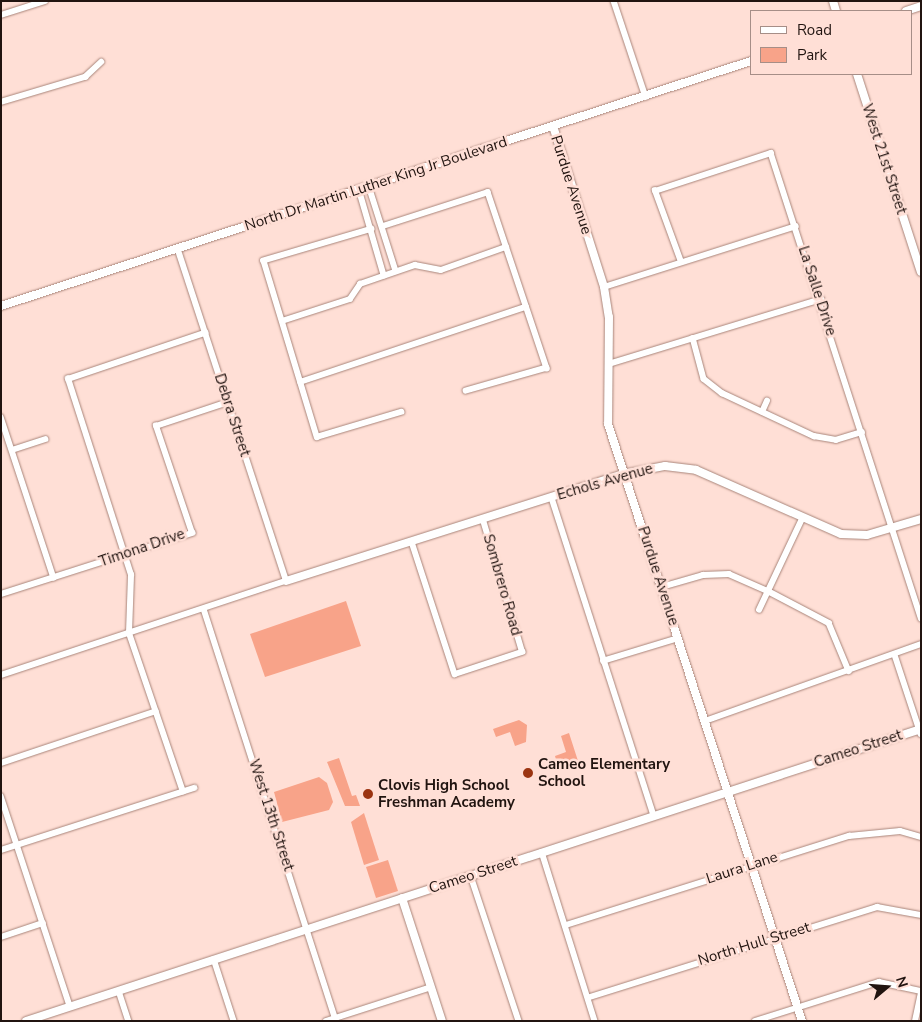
<!DOCTYPE html>
<style>
body{margin:0}
#map{position:relative;width:922px;height:1022px;overflow:hidden;background:#ffdfd6;font-family:"Nunito Sans",sans-serif}
div>[style]{position:absolute}
.green>*{inset:0;background:#f8a389}
.roads{filter:drop-shadow(0 0 1px #a9857a) drop-shadow(0 0 1px #a9857a)}
.street>*{height:5.5px;margin:-2.75px;padding:0 2.75px;transform-origin:2.75px;border-radius:2.75px;background:#fff}
.secondary>*{height:8px;margin:-4px;padding:0 4px;transform-origin:4px;border-radius:4px;background:#fff}
.dots>*{width:14px;height:14px;translate:-50% -50%;box-sizing:border-box;border:2px solid #ffdfd6;border-radius:50%}
span{translate:-50% -50%;white-space:nowrap;text-align:center;line-height:1.15;-webkit-text-stroke:5px #ffdfd6;paint-order:stroke}
.street-label{font-size:15px;color:#211410}
.poi-label{font-size:15px;color:#211410;font-weight:700}
.left{translate:0 -50%;text-align:left}
.frame{position:absolute;inset:0;border:2px solid #211410;pointer-events:none}
.legend{position:absolute;left:750px;top:10px;width:162px;height:65px;box-sizing:border-box;background:#ffdfd6;border:1px solid #a68e87;margin:0;padding:6px 9px;list-style:none;font-size:15px;color:#211410}
.legend li{display:flex;align-items:center;gap:10px;height:25px}
.legend b{width:25px;border:1px solid #a68e87}
.north{position:absolute;left:862px;top:962px;width:50px;height:50px;-webkit-text-stroke:4px #ffdfd6;paint-order:stroke;rotate:72deg;font-size:14px;font-weight:700;line-height:20px;text-align:center;color:#211410}
.north::after{content:'';display:block;margin:auto;width:18px;height:22px;background:#211410;clip-path:polygon(50% 0,100% 100%,50% 72%,0 100%)}
</style>
<div id="map">
<div class="green">
<i style="clip-path:polygon(346px 601px,361px 646px,265px 677px,250px 634px)"></i>
<i style="clip-path:polygon(519px 720px,527px 725px,526px 742px,515px 746px,510px 732px,496px 737px,493px 729px)"></i>
<i style="clip-path:polygon(569px 733px,578px 761px,558px 767px,555px 756px,566px 752px,561px 736px)"></i>
<i style="clip-path:polygon(339px 758px,352px 796px,356px 795px,360px 806px,345px 806px,327px 762px)"></i>
<i style="clip-path:polygon(319px 777px,327px 783px,333px 802px,329px 810px,282px 822px,274px 792px)"></i>
<i style="clip-path:polygon(364px 813px,379px 860px,364px 865px,351px 822px)"></i>
<i style="clip-path:polygon(388px 860px,398px 891px,376px 898px,366px 867px)"></i>
</div>
<div class="roads">
<div class="street">
<i style="left:614px;top:1px;width:101px;rotate:71.6deg"></i>
<i style="left:1px;top:15px;width:46px;rotate:-17.7deg"></i>
<i style="left:1px;top:102px;width:88px;rotate:-16.6deg"></i>
<i style="left:85px;top:77px;width:22px;rotate:-43deg"></i>
<i style="left:369px;top:186px;width:89px;rotate:72.4deg"></i>
<i style="left:359px;top:189px;width:90px;rotate:73.8deg"></i>
<i style="left:383px;top:226px;width:110px;rotate:-17.9deg"></i>
<i style="left:488px;top:192px;width:186px;rotate:71.5deg"></i>
<i style="left:547px;top:368px;width:84px;rotate:164.1deg"></i>
<i style="left:372px;top:229px;width:113px;rotate:163.5deg"></i>
<i style="left:264px;top:261px;width:184px;rotate:73.2deg"></i>
<i style="left:317px;top:437px;width:88px;rotate:-16.6deg"></i>
<i style="left:681px;top:262px;width:76px;rotate:-110.1deg"></i>
<i style="left:655px;top:191px;width:122px;rotate:-18.1deg"></i>
<i style="left:771px;top:153px;width:489px;rotate:72.1deg"></i>
<i style="left:604px;top:287px;width:201px;rotate:-17.6deg"></i>
<i style="left:282px;top:321px;width:71px;rotate:-17.9deg"></i>
<i style="left:350px;top:299px;width:18px;rotate:-56deg"></i>
<i style="left:360px;top:284px;width:58px;rotate:-19.1deg"></i>
<i style="left:415px;top:265px;width:26px;rotate:11deg"></i>
<i style="left:441px;top:270px;width:69px;rotate:-19.5deg"></i>
<i style="left:693px;top:338px;width:42px;rotate:75deg"></i>
<i style="left:704px;top:379px;width:23px;rotate:38deg"></i>
<i style="left:722px;top:393px;width:102px;rotate:25.1deg"></i>
<i style="left:814px;top:436px;width:22px;rotate:10deg"></i>
<i style="left:836px;top:440px;width:27px;rotate:-17deg"></i>
<i style="left:609px;top:364px;width:222px;rotate:-17deg"></i>
<i style="left:300px;top:382px;width:238px;rotate:-18.4deg"></i>
<i style="left:762px;top:412px;width:12px;rotate:-66deg"></i>
<i style="left:1px;top:417px;width:169px;rotate:71.8deg"></i>
<i style="left:12px;top:450px;width:35px;rotate:-18deg"></i>
<i style="left:552px;top:498px;width:334px;rotate:72.2deg"></i>
<i style="left:412px;top:542px;width:139px;rotate:72deg"></i>
<i style="left:455px;top:674px;width:71px;rotate:-18.2deg"></i>
<i style="left:522px;top:652px;width:138px;rotate:-106.5deg"></i>
<i style="left:662px;top:587px;width:43px;rotate:-16.3deg"></i>
<i style="left:703px;top:575px;width:26px;rotate:-2deg"></i>
<i style="left:729px;top:574px;width:43px;rotate:23.6deg"></i>
<i style="left:768px;top:591px;width:69px;rotate:27.7deg"></i>
<i style="left:829px;top:623px;width:52px;rotate:67.4deg"></i>
<i style="left:1px;top:594px;width:201px;rotate:-17.7deg"></i>
<i style="left:192px;top:533px;width:113px;rotate:-108.6deg"></i>
<i style="left:156px;top:426px;width:76px;rotate:-18.4deg"></i>
<i style="left:204px;top:609px;width:433px;rotate:72.2deg"></i>
<i style="left:759px;top:610px;width:101px;rotate:-64.7deg"></i>
<i style="left:895px;top:655px;width:83px;rotate:71.8deg"></i>
<i style="left:603px;top:661px;width:78px;rotate:-17deg"></i>
<i style="left:1px;top:675px;width:300px;rotate:-18.3deg"></i>
<i style="left:286px;top:581px;width:348px;rotate:-108.1deg"></i>
<i style="left:705px;top:721px;width:229px;rotate:-19.6deg"></i>
<i style="left:1px;top:763px;width:163px;rotate:-18.5deg"></i>
<i style="left:183px;top:792px;width:168px;rotate:-108.8deg"></i>
<i style="left:129px;top:633px;width:58px;rotate:-88deg"></i>
<i style="left:131px;top:575px;width:206px;rotate:-107.8deg"></i>
<i style="left:68px;top:379px;width:145px;rotate:-18.6deg"></i>
<i style="left:1px;top:796px;width:221px;rotate:71.8deg"></i>
<i style="left:1px;top:850px;width:203px;rotate:-17.8deg"></i>
<i style="left:542px;top:852px;width:177px;rotate:72.6deg"></i>
<i style="left:471px;top:876px;width:153px;rotate:71.7deg"></i>
<i style="left:566px;top:925px;width:297px;rotate:-17.5deg"></i>
<i style="left:849px;top:836px;width:51px;rotate:-5.6deg"></i>
<i style="left:900px;top:831px;width:22px;rotate:16deg"></i>
<i style="left:1px;top:937px;width:44px;rotate:-18.4deg"></i>
<i style="left:214px;top:959px;width:65px;rotate:72.1deg"></i>
<i style="left:119px;top:991px;width:32px;rotate:72deg"></i>
<i style="left:590px;top:997px;width:301px;rotate:-17.4deg"></i>
<i style="left:877px;top:907px;width:45px;rotate:10.3deg"></i>
<i style="left:326px;top:1021px;width:110px;rotate:-17.9deg"></i>
<i style="left:755px;top:1021px;width:130px;rotate:-17.5deg"></i>
<i style="left:879px;top:982px;width:43px;rotate:12.1deg"></i>
<i style="left:915px;top:1021px;width:29px;rotate:-78deg"></i>
</div>
<div class="secondary">
<i style="left:833px;top:1px;width:10px;rotate:73deg"></i>
<i style="left:906px;top:11px;width:16px;rotate:-18deg"></i>
<i style="left:857px;top:74px;width:208px;rotate:72.1deg"></i>
<i style="left:553px;top:126px;width:169px;rotate:72.4deg"></i>
<i style="left:604px;top:287px;width:30px;rotate:81deg"></i>
<i style="left:609px;top:317px;width:107px;rotate:90.5deg"></i>
<i style="left:608px;top:424px;width:628px;rotate:72deg"></i>
<i style="left:1px;top:306px;width:789px;rotate:-18.09deg"></i>
<i style="left:286px;top:581px;width:354px;rotate:-17.6deg"></i>
<i style="left:623px;top:474px;width:43px;rotate:-10.8deg"></i>
<i style="left:665px;top:466px;width:31px;rotate:7deg"></i>
<i style="left:696px;top:470px;width:158px;rotate:23.8deg"></i>
<i style="left:841px;top:534px;width:26px;rotate:2deg"></i>
<i style="left:867px;top:535px;width:56px;rotate:-16.5deg"></i>
<i style="left:402px;top:898px;width:129px;rotate:72deg"></i>
<i style="left:26px;top:1021px;width:941px;rotate:-18.07deg"></i>
</div>
</div>
<div class="dots">
<i style="left:528px;top:773px;background:#9b3411"></i>
<i style="left:368px;top:794px;background:#9b3411"></i>
</div>
<div class="street-label">
<span style="left:884px;top:159px;rotate:72deg">West 21st Street</span>
<span style="left:376px;top:184px;rotate:-18deg">North Dr Martin Luther King Jr Boulevard</span>
<span style="left:571px;top:185px;rotate:72deg">Purdue Avenue</span>
<span style="left:817px;top:291px;rotate:72deg">La Salle Drive</span>
<span style="left:232px;top:415px;rotate:72deg">Debra Street</span>
<span style="left:605px;top:482px;rotate:-16deg">Echols Avenue</span>
<span style="left:142px;top:548px;rotate:-19deg">Timona Drive</span>
<span style="left:658px;top:576px;rotate:72deg">Purdue Avenue</span>
<span style="left:502px;top:585px;rotate:74deg">Sombrero Road</span>
<span style="left:858px;top:749px;rotate:-18deg">Cameo Street</span>
<span style="left:271px;top:815px;rotate:72deg">West 13th Street</span>
<span style="left:742px;top:868px;rotate:-18deg">Laura Lane</span>
<span style="left:473px;top:875px;rotate:-18deg">Cameo Street</span>
<span style="left:754px;top:944px;rotate:-17deg">North Hull Street</span>
</div>
<div class="poi-label">
<span class="left" style="left:538px;top:773px">Cameo Elementary<br>School</span>
<span class="left" style="left:378px;top:794px">Clovis High School<br>Freshman Academy</span>
</div>
<div class="frame"></div>
<ul class="legend">
<li><b style="height:6px;background:#fff"></b>Road</li>
<li><b style="height:14px;background:#f8a389"></b>Park</li>
</ul>
<div class="north">N</div>
</div>
